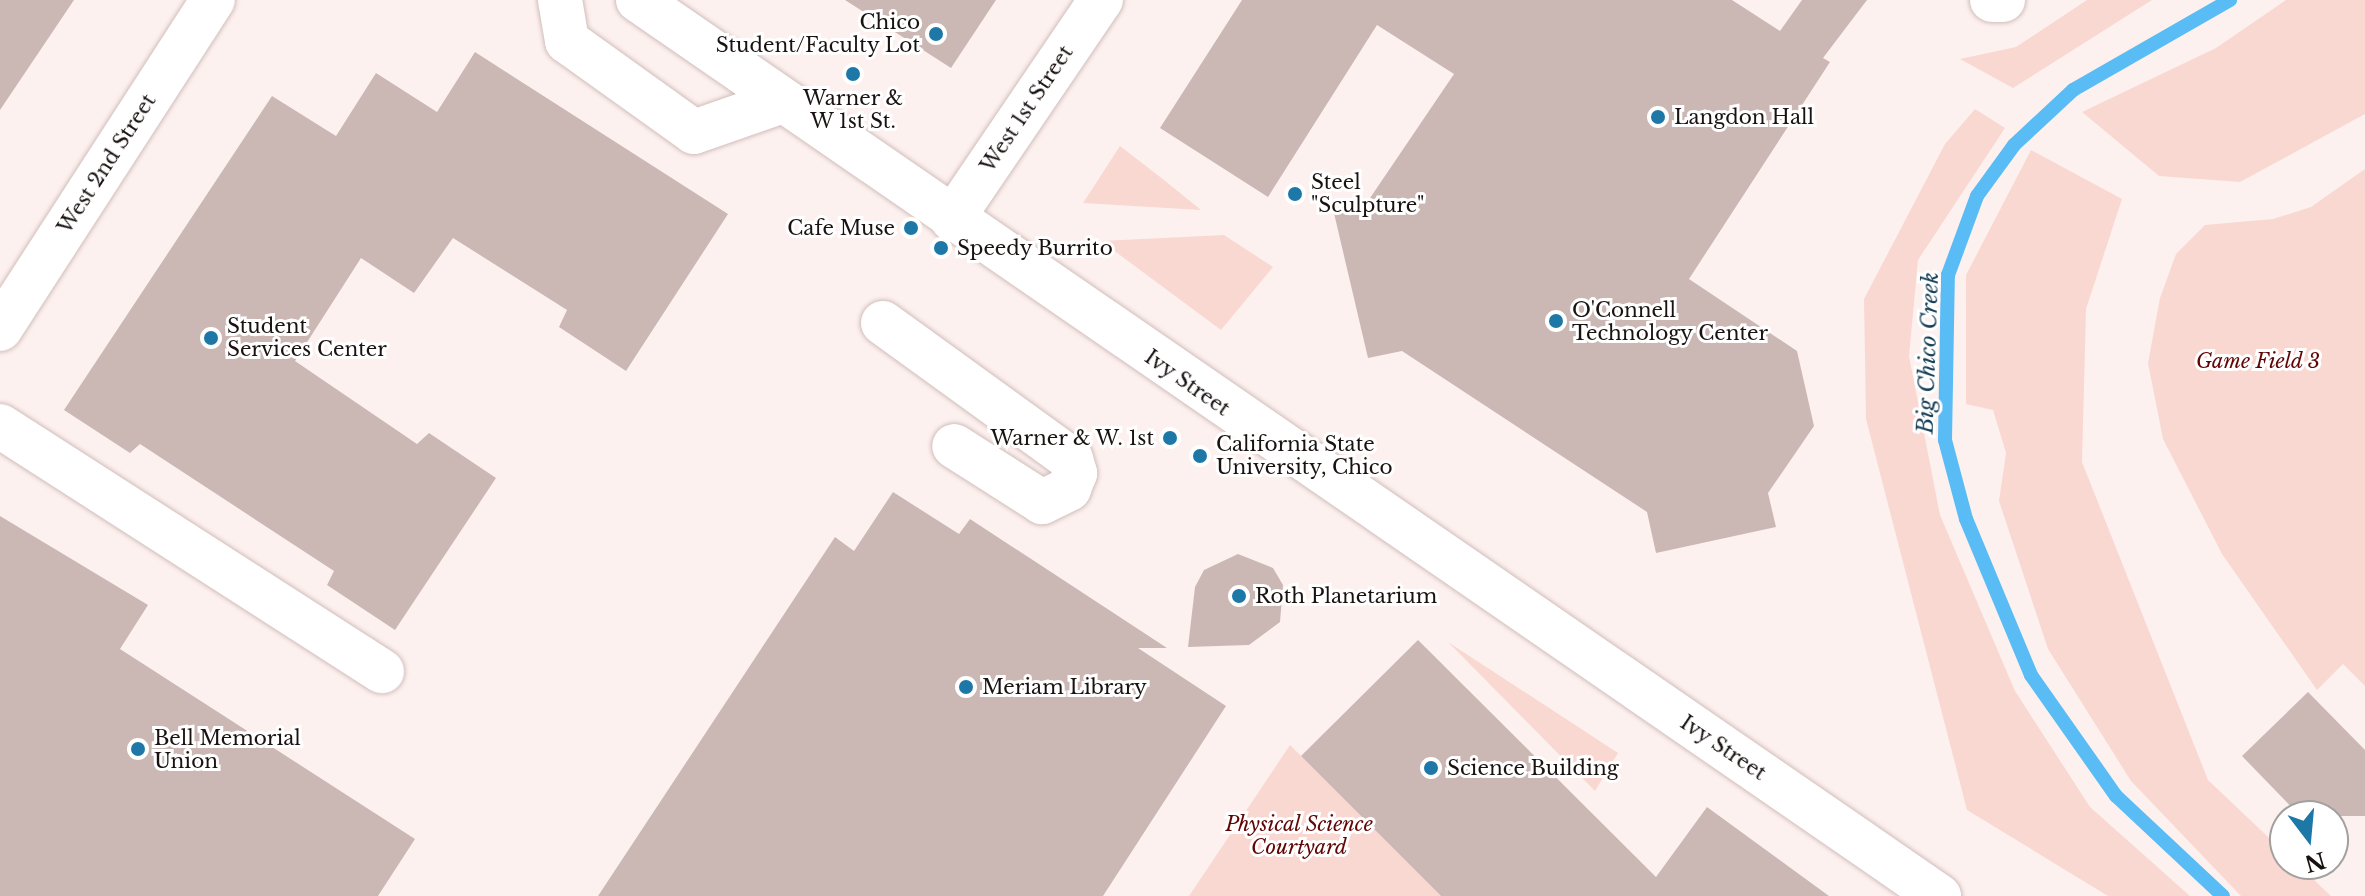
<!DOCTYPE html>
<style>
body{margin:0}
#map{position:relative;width:2365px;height:896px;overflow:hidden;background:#fdf1ef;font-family:"Libre Baskerville",serif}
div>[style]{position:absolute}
.green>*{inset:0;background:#f9d8d2}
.stream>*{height:14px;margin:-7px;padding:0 7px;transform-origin:7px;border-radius:7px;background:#59bcf5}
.building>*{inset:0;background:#cbb8b5}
.roads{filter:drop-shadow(0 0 2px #d1bebb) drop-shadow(0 0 2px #d1bebb)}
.minor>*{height:44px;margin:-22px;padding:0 22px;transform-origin:22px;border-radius:22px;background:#fff}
.dots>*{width:22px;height:22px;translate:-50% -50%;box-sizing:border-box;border:4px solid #fff;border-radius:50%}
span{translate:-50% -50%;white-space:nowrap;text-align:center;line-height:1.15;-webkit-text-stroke:6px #fff;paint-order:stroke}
.poi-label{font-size:20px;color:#191211}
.right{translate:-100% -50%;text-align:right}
.left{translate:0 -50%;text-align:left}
.street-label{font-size:20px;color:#191211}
.park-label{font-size:20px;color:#600404;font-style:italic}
.water-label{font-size:22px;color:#143e56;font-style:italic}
.north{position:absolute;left:2269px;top:800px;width:80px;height:80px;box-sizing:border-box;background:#fff;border:2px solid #a3a0a0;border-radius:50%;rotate:164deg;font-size:22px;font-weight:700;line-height:32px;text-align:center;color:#191211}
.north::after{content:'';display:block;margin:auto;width:28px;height:36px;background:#1e78a7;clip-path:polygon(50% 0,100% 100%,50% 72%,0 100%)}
</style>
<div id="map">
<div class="green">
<i style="clip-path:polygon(2087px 0,2152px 0,2013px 88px,1960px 59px,2016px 47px)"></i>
<i style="clip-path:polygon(2286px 0,2365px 0,2365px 114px,2240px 182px,2159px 176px,2082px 112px,2216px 48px)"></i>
<i style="clip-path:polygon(1975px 109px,2005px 128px,1918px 260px,1909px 356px,1940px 515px,2015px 691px,2090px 807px,2190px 896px,2108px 896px,1967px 810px,1866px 419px,1864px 299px,1945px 144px)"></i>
<i style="clip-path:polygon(1120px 146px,1164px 180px,1201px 210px,1083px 203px)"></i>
<i style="clip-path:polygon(2031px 150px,2122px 199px,2086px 309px,2082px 462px,2208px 780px,2285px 853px,2285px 864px,2297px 864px,2331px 896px,2241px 896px,2131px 781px,2048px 649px,1999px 501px,2006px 453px,1993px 410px,1966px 404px,1966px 275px)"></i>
<i style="clip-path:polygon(2365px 169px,2365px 686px,2343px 664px,2317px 690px,2222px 554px,2163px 439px,2148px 363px,2160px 298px,2176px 254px,2205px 225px,2273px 219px,2311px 207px)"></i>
<i style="clip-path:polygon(1224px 235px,1273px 267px,1221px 330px,1101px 241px)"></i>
<i style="clip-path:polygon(1448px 642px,1618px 753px,1595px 791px)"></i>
<i style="clip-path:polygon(1290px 745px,1441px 896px,1189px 896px)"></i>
</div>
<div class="stream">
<i style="left:2223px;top:896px;width:146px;rotate:-136.9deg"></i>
<i style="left:2116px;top:796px;width:148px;rotate:-125.1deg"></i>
<i style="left:2031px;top:675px;width:169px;rotate:-112.6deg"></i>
<i style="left:1966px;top:519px;width:82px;rotate:-104.9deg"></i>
<i style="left:1945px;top:440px;width:165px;rotate:-89deg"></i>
<i style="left:1948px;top:275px;width:84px;rotate:-69.8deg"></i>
<i style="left:1977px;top:196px;width:63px;rotate:-54deg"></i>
<i style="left:2014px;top:145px;width:81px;rotate:-43deg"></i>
<i style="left:2073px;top:90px;width:181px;rotate:-29.8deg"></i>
</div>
<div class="building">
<i style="clip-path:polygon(0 0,74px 0,0 110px)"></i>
<i style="clip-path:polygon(845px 0,996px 0,951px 68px)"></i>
<i style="clip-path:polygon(1242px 0,1732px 0,1780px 31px,1802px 0,1867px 0,1823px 58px,1830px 62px,1689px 279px,1797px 351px,1814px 426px,1768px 493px,1776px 527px,1656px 553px,1647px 512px,1402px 351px,1368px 358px,1333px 209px,1368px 201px,1454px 74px,1377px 25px,1268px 197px,1160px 128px)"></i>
<i style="clip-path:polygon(475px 52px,728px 214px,626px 371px,559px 327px,567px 310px,453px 238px,414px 293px,361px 258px,295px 361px,417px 444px,429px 433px,496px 478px,395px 630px,327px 585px,334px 571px,140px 444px,130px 453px,64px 410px,272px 96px,336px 136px,376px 73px,437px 112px)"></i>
<i style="clip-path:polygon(893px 492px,959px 534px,970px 519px,1167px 648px,1138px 648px,1226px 706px,1103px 896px,598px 896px,835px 537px,854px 551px)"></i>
<i style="clip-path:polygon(0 516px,148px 605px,120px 649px,415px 839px,378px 896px,0 896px)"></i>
<i style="clip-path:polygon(1238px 554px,1273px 568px,1283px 585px,1280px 622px,1249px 645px,1188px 647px,1195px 587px,1204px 570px)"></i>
<i style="clip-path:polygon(1418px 640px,1656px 877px,1707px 807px,1829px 896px,1441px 896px,1301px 756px)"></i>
<i style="clip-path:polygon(2308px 692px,2365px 750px,2365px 816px,2300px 816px,2242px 756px)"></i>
</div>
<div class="roads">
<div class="minor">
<i style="left:560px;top:0;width:42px;rotate:80.3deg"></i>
<i style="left:567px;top:41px;width:156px;rotate:35.6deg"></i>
<i style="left:694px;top:132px;width:94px;rotate:-19.2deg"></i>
<i style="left:638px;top:0;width:1580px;rotate:34.56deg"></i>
<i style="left:1992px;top:0;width:11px"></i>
<i style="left:952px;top:219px;width:265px;rotate:-55.8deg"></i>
<i style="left:883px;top:323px;width:232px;rotate:35.9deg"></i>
<i style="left:1071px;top:459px;width:15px;rotate:74deg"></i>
<i style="left:1075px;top:473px;width:17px;rotate:111deg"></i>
<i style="left:1069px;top:489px;width:30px;rotate:154deg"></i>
<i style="left:1042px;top:502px;width:104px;rotate:-147.5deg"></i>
<i style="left:0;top:329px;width:392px;rotate:-57.1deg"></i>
<i style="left:0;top:426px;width:454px;rotate:32.7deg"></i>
</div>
</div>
<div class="dots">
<i style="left:936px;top:34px;background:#1e78a7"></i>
<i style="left:853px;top:74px;background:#1e78a7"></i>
<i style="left:1658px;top:117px;background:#1e78a7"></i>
<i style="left:1295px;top:194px;background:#1e78a7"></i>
<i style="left:911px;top:228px;background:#1e78a7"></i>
<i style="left:941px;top:248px;background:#1e78a7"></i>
<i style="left:1556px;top:321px;background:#1e78a7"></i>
<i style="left:211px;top:338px;background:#1e78a7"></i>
<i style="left:1170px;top:438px;background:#1e78a7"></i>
<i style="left:1200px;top:456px;background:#1e78a7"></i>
<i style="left:1239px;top:596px;background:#1e78a7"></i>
<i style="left:966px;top:687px;background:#1e78a7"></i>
<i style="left:138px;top:749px;background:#1e78a7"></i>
<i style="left:1431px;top:768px;background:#1e78a7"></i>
</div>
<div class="poi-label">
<span class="right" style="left:920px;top:34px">Chico<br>Student/Faculty Lot</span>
<span style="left:853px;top:110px">Warner &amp;<br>W 1st St.</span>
<span class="left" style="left:1674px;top:117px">Langdon Hall</span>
<span class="left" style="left:1311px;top:194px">Steel<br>"Sculpture"</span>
<span class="right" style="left:895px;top:228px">Cafe Muse</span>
<span class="left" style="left:957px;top:248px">Speedy Burrito</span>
<span class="left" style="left:1572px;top:322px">O'Connell<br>Technology Center</span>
<span class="left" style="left:227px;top:338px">Student<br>Services Center</span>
<span class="right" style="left:1154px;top:438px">Warner &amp; W. 1st</span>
<span class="left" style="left:1216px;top:456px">California State<br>University, Chico</span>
<span class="left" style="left:1255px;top:596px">Roth Planetarium</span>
<span class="left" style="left:982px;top:687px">Meriam Library</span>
<span class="left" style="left:154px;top:750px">Bell Memorial<br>Union</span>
<span class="left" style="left:1447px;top:768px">Science Building</span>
</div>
<div class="street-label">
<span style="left:1027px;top:109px;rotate:-56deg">West 1st Street</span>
<span style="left:107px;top:164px;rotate:-57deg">West 2nd Street</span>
<span style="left:1187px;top:383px;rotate:35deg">Ivy Street</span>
<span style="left:1723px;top:748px;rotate:34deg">Ivy Street</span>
</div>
<div class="park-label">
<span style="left:2258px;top:361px">Game Field 3</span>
<span style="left:1299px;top:836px">Physical Science<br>Courtyard</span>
</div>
<div class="water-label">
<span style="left:1928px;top:353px;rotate:-88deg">Big Chico Creek</span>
</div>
<div class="north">N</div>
</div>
